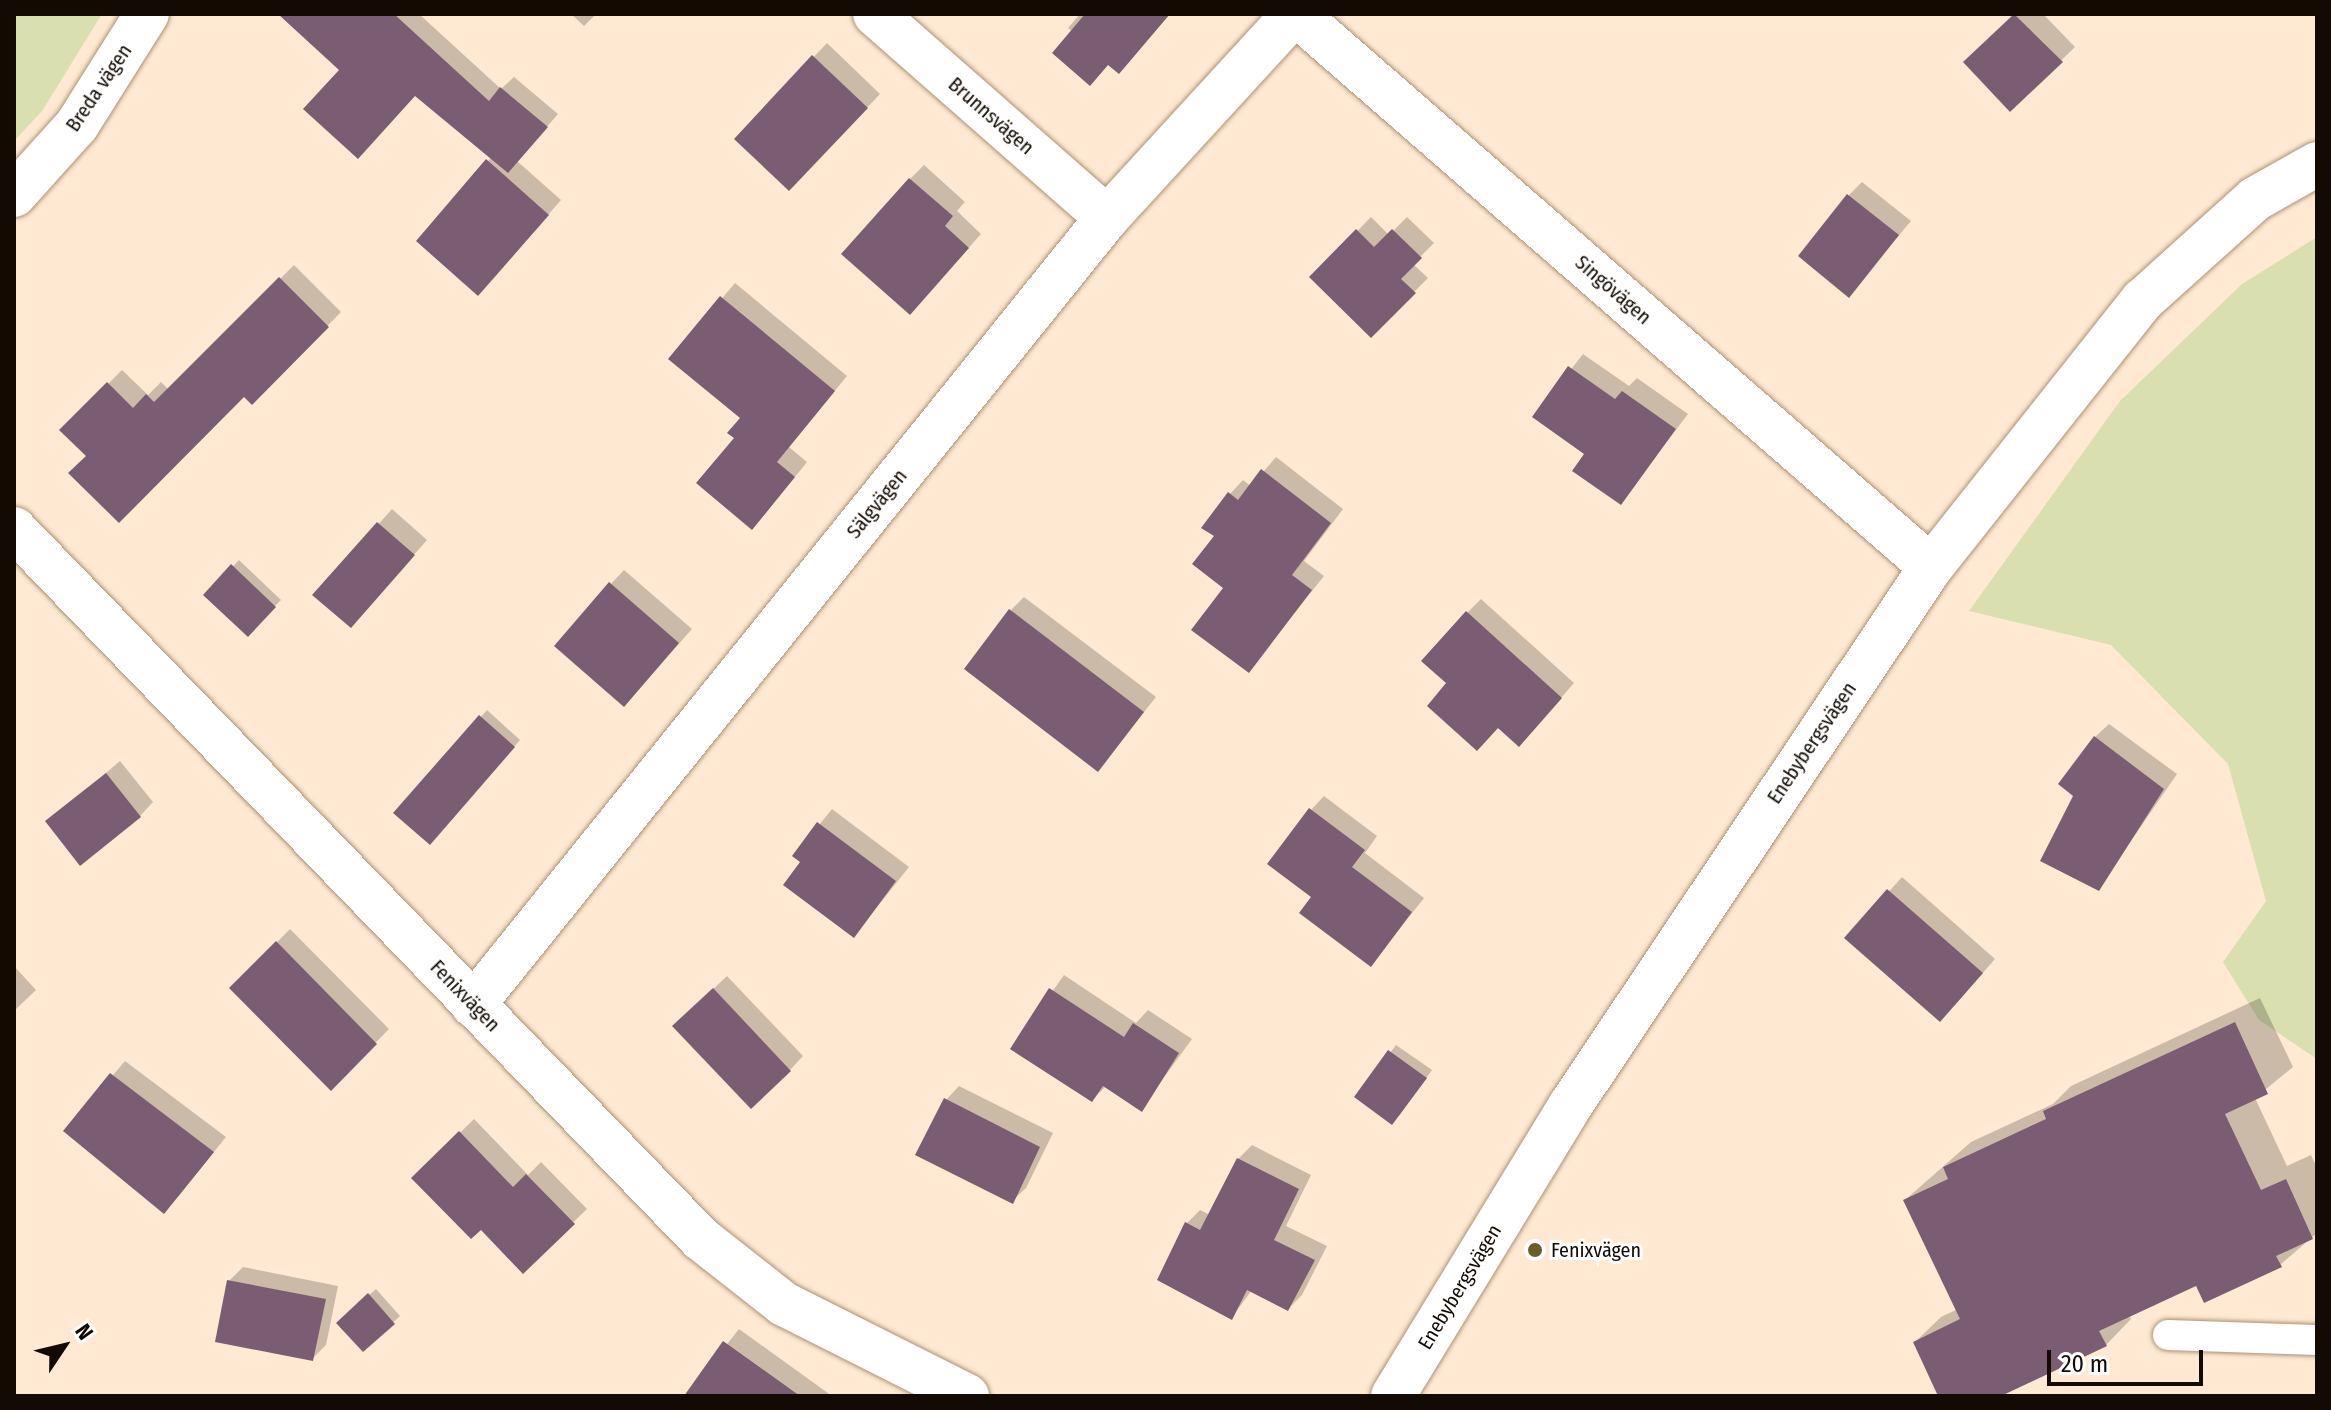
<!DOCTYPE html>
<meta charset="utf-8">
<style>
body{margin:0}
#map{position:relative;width:2331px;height:1410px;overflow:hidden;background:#ffe9d2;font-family:"Fira Sans Condensed",sans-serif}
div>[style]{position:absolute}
.green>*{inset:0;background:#dadfb0}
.shadow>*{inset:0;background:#0003}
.building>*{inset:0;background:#7a5d72}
.roads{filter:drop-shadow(0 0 2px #ab9276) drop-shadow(0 0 2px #ab9276)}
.service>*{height:30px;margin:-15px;padding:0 15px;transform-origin:15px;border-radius:15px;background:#fff}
.minor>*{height:44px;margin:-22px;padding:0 22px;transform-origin:22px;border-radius:22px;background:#fff}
.secondary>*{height:44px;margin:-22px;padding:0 22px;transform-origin:22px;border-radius:22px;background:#fff}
.dots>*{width:22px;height:22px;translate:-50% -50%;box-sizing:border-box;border:4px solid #fff;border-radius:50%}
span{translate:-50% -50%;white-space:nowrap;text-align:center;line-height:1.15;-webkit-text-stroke:6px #fff;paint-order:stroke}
.street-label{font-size:20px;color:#130b03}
.poi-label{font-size:20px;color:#130b03}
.left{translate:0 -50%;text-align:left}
.frame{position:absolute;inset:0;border:16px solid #130b03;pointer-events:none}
.north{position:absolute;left:24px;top:1306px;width:80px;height:80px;-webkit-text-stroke:6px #fff;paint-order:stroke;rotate:55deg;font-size:22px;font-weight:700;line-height:32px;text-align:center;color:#130b03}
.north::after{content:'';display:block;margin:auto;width:28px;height:36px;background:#130b03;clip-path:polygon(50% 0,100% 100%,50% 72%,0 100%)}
.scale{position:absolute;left:2047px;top:1350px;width:156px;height:36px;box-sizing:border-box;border:4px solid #130b03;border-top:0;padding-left:10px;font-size:24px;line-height:28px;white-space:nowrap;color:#130b03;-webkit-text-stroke:6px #fff;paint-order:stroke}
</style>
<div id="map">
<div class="green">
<i style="clip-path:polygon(14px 14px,102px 14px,42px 111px,14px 141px)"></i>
<i style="clip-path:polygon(2317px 237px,2317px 1059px,2259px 1020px,2223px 962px,2266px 901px,2228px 764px,2111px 645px,1969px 611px,2120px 401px,2242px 284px)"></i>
</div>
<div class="shadow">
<i style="clip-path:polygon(307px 14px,419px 14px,501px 89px,514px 77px,558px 114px,517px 161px,561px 200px,492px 280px,488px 161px,492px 157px,416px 94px,342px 69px)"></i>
<i style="clip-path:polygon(571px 14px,596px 14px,584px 26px)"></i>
<i style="clip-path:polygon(1080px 14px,1169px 14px,1073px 32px,1068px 28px)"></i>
<i style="clip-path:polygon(2016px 14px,2043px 14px,2075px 47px,2010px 110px,1966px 62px)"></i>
<i style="clip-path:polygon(827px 43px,880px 94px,803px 175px,736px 139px)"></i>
<i style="clip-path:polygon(924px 165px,965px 202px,957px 211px,981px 234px,923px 299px,910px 179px)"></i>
<i style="clip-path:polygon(1862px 182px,1911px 221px,1849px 295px,1849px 195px)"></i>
<i style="clip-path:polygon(1371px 217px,1389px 235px,1407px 217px,1434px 243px,1413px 264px,1428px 278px,1371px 335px,1312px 277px)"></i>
<i style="clip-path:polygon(294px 265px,341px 312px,252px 403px,244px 395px,88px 456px,62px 430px,122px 370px,148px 395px,161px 382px,169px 390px)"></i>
<i style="clip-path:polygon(735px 283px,847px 376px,789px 447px,807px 462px,765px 514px,737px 437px,743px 418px,671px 359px)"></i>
<i style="clip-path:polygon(1583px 354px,1629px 386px,1637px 378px,1688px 414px,1621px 502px,1587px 454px,1534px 417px)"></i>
<i style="clip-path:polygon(1276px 457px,1343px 509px,1304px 561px,1324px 576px,1249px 670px,1216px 536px,1230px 494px,1243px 480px,1251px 486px)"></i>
<i style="clip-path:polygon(392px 509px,427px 540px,364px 612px,315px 595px)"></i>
<i style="clip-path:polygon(239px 560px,281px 600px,248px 634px,206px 595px)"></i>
<i style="clip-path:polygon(624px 570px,692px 629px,638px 690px,611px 584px)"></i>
<i style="clip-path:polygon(1024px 597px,1156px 697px,1098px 770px,1011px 610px)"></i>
<i style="clip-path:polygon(1481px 599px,1574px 683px,1533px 730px,1499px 726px,1449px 683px,1467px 613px)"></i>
<i style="clip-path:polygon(487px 710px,520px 740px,436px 836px,396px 813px)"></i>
<i style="clip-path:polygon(2109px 724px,2177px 774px,2098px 889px,2076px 796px,2095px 737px)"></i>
<i style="clip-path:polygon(120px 761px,153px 802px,140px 816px,48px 822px)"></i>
<i style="clip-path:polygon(1324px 796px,1377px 836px,1365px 853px,1424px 898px,1371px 965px,1314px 897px,1311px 810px)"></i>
<i style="clip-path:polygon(832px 809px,909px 867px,854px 936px,795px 855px)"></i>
<i style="clip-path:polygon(1902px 877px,1995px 959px,1954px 1006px,1847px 938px)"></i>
<i style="clip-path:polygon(290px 929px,389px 1029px,331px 1088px,232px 988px)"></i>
<i style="clip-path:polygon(14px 966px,36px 990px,14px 1011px)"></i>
<i style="clip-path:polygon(1064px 975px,1136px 1023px,1148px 1010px,1192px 1039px,1141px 1109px,1106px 1086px,1092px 1100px,1012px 1048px)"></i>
<i style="clip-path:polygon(727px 976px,803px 1056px,790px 1070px,689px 1012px)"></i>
<i style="clip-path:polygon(2260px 998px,2293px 1067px,2255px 1098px,2287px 1166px,2311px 1155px,2317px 1168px,2317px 1233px,2280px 1265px,2197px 1283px,2129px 1315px,2131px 1319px,2106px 1345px,1963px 1396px,1941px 1396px,1915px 1342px,1941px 1317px,1958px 1309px,1905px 1200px,1971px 1142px,2053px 1104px,2071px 1086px)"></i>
<i style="clip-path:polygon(1396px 1045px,1432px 1070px,1399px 1116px,1357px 1097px)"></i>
<i style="clip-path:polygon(125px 1061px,226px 1137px,177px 1198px,66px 1130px)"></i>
<i style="clip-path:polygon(959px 1086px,1053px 1133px,1026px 1188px,1012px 1201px,946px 1100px)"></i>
<i style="clip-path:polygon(474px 1119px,528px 1175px,541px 1162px,587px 1209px,523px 1271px,481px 1227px,414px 1178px)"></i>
<i style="clip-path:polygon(1252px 1145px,1311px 1175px,1286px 1226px,1327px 1246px,1302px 1295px,1288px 1309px,1252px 1290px,1232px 1317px,1187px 1223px,1200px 1210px,1210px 1215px,1238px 1159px)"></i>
<i style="clip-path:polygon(243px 1267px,338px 1286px,326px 1345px,312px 1359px,229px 1281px)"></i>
<i style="clip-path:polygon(376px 1289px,400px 1316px,363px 1350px,338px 1323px)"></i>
<i style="clip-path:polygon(739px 1329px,832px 1396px,686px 1396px)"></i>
</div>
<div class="building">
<i style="clip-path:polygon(278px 14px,394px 14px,489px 101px,500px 87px,548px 127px,508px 173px,415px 96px,358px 159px,303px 109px,339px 70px)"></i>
<i style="clip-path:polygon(1085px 14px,1170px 14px,1119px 74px,1108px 65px,1090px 86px,1052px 53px)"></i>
<i style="clip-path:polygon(2014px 14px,2063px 62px,2010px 112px,1963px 62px)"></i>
<i style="clip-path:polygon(812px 55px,868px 108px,789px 191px,734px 139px)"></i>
<i style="clip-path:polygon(486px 159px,549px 215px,478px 296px,416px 241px)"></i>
<i style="clip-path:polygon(909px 178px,953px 216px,945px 226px,969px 248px,910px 315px,841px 254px)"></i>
<i style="clip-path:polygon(1847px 194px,1899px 235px,1849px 298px,1798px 256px)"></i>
<i style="clip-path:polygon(1356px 229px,1374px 247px,1392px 229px,1422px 258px,1401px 279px,1416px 293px,1371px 338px,1309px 277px)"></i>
<i style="clip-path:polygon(279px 277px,329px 327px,252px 405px,244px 397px,119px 523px,68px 473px,86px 456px,59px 430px,107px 382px,133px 408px,146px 394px,154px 402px)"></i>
<i style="clip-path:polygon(720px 296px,835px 391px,777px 462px,795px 477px,752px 530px,696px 483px,734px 438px,727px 433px,740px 418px,668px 359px)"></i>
<i style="clip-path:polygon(1568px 366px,1615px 399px,1622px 391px,1676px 429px,1621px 505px,1572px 471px,1584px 454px,1532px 417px)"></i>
<i style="clip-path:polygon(1261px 469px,1331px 523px,1292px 575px,1312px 590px,1249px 673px,1191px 630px,1223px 588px,1192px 564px,1214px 536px,1201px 528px,1228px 492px,1238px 500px)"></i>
<i style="clip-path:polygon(377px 522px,415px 555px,351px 628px,312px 595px)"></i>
<i style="clip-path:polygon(231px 564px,276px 607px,248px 637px,203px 595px)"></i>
<i style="clip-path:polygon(609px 582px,679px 643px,624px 707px,554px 646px)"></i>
<i style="clip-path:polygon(1009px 609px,1144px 712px,1098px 772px,964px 669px)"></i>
<i style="clip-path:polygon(1466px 611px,1562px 698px,1519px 747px,1498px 728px,1477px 751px,1427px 706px,1446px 683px,1421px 661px)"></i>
<i style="clip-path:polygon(479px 715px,515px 747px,430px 845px,393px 813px)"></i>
<i style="clip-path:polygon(2094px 736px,2164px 789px,2099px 891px,2040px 861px,2073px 796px,2058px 784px)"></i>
<i style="clip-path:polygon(106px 773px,141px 817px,80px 866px,45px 821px)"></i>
<i style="clip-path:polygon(1309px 808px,1365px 850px,1352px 867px,1412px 912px,1371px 967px,1299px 913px,1311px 897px,1267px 864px)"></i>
<i style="clip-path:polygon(817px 822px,896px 881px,854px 938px,783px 885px,800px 862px,792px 856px)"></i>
<i style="clip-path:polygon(1887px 889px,1983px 973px,1940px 1022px,1844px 938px)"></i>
<i style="clip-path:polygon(276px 941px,377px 1044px,331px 1091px,229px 988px)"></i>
<i style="clip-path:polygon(713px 988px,791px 1071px,751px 1109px,672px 1026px)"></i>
<i style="clip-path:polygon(1049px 988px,1124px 1037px,1133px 1023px,1179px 1053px,1142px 1112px,1103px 1086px,1092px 1102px,1010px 1049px)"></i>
<i style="clip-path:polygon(2235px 1022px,2268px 1094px,2225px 1114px,2261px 1190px,2286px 1179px,2313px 1239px,2276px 1256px,2282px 1267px,2204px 1303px,2196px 1286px,2099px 1331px,2107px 1346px,2001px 1396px,1938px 1396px,1913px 1342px,1960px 1319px,1903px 1200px,1948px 1179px,1943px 1167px,2046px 1119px,2043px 1111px)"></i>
<i style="clip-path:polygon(1388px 1050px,1427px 1078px,1392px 1125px,1354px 1097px)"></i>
<i style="clip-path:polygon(110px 1073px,214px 1152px,164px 1214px,63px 1131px)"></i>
<i style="clip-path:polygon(944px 1098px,1040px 1147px,1013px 1204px,915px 1155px)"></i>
<i style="clip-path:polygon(459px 1131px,513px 1187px,526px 1174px,575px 1224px,523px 1274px,481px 1230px,471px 1239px,411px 1178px)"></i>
<i style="clip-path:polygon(1237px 1158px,1299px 1189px,1274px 1240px,1315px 1260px,1288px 1311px,1247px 1290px,1232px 1320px,1157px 1280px,1185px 1222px,1200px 1230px)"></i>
<i style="clip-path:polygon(227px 1280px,326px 1299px,313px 1361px,215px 1342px)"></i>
<i style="clip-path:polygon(368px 1293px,395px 1324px,363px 1352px,336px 1323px)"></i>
<i style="clip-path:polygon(723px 1341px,800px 1396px,684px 1396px)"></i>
</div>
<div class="roads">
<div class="service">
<i style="left:2168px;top:1335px;width:149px;rotate:1.9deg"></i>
</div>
<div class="minor">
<i style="left:875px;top:14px;width:309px;rotate:41.3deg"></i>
<i style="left:1296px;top:14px;width:842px;rotate:41.05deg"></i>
<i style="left:14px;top:195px;width:94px;rotate:-48deg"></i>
<i style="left:77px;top:125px;width:131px;rotate:-57.8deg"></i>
<i style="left:14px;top:529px;width:987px;rotate:45.94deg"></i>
<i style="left:700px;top:1238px;width:107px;rotate:38.2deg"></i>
<i style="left:784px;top:1304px;width:205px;rotate:26.7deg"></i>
<i style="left:473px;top:1005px;width:1011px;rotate:-51.15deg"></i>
<i style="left:1107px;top:218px;width:277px;rotate:-47.5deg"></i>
</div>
<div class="secondary">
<i style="left:1393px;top:1396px;width:340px;rotate:-58.6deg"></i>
<i style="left:1570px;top:1106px;width:649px;rotate:-56.19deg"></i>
<i style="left:1931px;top:567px;width:341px;rotate:-51.6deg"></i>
<i style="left:2143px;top:300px;width:151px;rotate:-42deg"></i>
<i style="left:2255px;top:199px;width:71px;rotate:-29.4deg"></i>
</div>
</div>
<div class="dots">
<i style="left:1535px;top:1250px;background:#6b5c2a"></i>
</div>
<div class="street-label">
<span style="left:99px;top:88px;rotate:-56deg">Breda vägen</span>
<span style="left:991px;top:116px;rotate:41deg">Brunnsvägen</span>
<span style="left:1613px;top:290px;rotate:41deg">Singövägen</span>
<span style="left:877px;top:504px;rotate:-51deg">Sälgvägen</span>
<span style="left:1812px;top:743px;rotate:-56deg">Enebybergsvägen</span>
<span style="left:465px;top:996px;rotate:46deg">Fenixvägen</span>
<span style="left:1460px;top:1287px;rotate:-59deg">Enebybergsvägen</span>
</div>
<div class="poi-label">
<span class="left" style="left:1551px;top:1250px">Fenixvägen</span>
</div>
<div class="frame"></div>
<div class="north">N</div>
<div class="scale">20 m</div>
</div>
